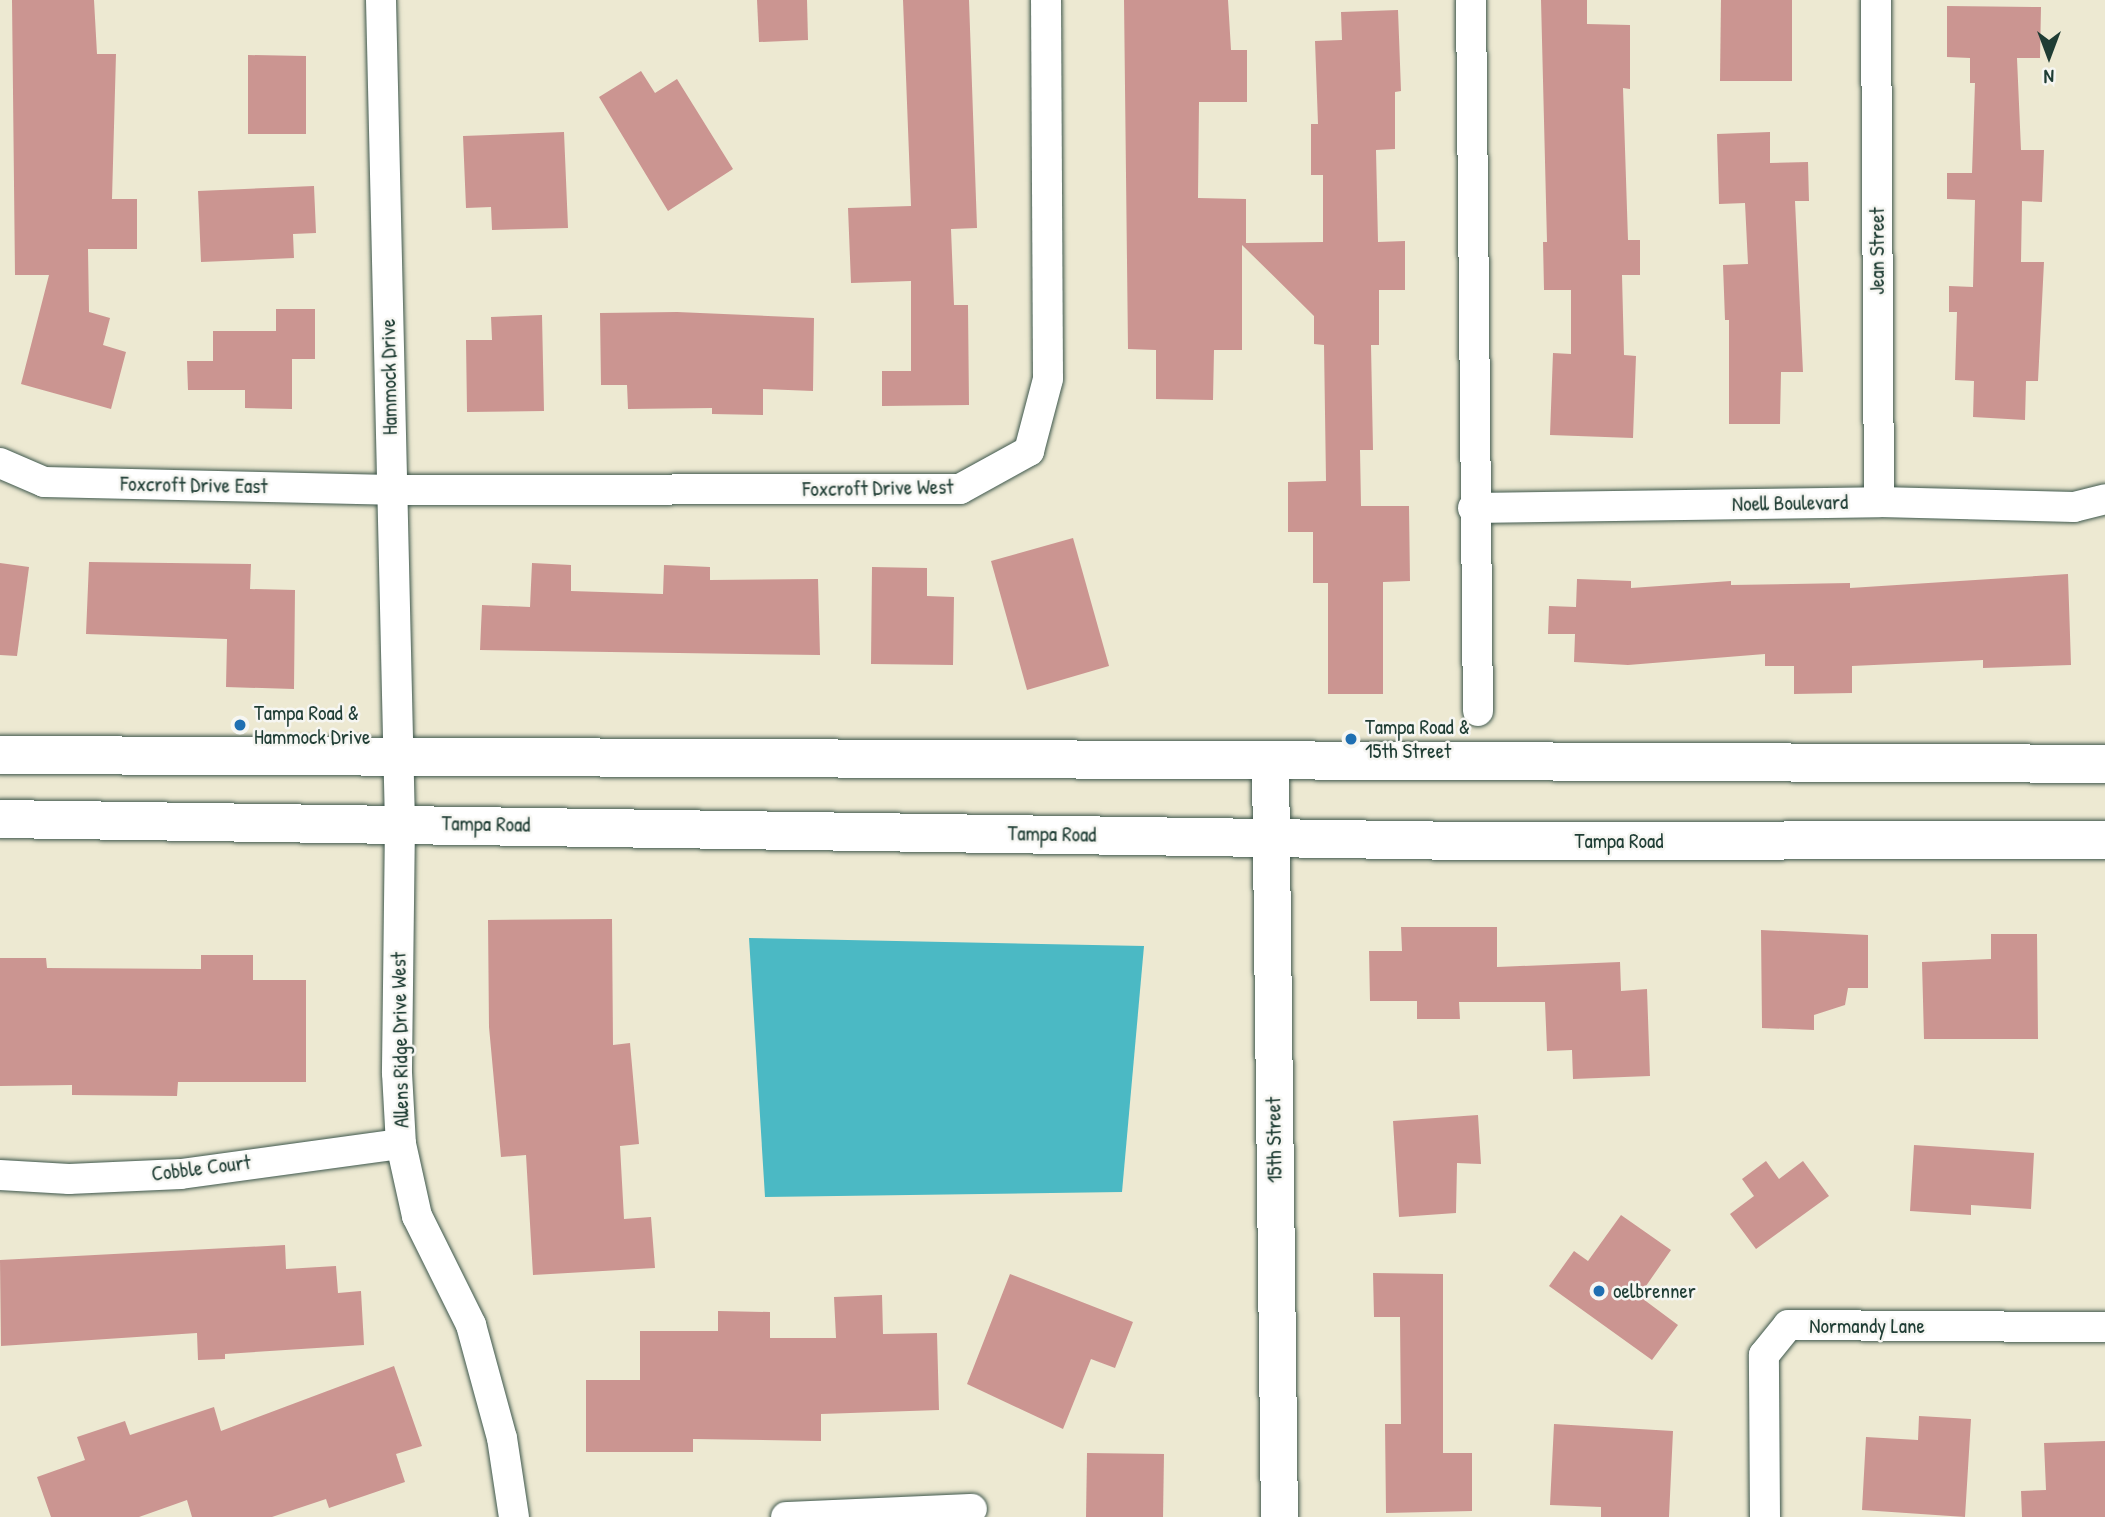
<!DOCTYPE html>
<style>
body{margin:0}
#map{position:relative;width:2105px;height:1517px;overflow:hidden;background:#ede9d2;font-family:"Patrick Hand",sans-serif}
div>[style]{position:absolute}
.water>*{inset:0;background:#4bb9c4}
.building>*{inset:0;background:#cb9591}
.roads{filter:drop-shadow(0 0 2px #3e574c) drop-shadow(0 0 2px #3e574c)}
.minor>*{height:30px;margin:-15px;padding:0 15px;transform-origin:15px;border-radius:15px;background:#fff}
.tertiary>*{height:37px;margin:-18.5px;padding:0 18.5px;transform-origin:18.5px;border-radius:18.5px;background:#fff}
.secondary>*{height:38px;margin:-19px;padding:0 19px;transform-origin:19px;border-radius:19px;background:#fff}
.dots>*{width:19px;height:19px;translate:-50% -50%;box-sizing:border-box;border:4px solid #f6f6f2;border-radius:50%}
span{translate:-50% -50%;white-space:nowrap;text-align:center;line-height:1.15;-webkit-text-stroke:5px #f6f6f2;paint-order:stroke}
.street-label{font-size:21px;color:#1f3d34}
.poi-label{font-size:21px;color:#1f3d34}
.left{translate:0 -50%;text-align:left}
.north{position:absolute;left:2014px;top:21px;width:70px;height:70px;-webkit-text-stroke:5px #f6f6f2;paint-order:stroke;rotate:180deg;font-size:19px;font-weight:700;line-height:28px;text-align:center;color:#1f3d34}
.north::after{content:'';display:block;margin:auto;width:24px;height:32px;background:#1f3d34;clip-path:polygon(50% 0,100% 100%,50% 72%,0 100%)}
</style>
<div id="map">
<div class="water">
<i style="clip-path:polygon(749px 938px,1144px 946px,1122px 1192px,765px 1197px)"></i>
</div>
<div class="building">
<i style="clip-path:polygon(12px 0,94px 0,97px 54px,116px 54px,112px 199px,137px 199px,137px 249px,88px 249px,89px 312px,110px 318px,103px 345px,126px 352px,111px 409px,21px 384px,49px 275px,15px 275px)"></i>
<i style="clip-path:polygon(757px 0,807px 0,808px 40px,759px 42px)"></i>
<i style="clip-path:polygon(903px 0,969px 0,977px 228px,951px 229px,954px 305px,968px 305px,969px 405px,882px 406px,882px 371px,911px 371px,911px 281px,851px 283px,848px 208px,911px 206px)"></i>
<i style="clip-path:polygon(1124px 0,1228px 0,1231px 50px,1247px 50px,1247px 102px,1199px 102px,1198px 198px,1246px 199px,1246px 243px,1323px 242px,1323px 175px,1311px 175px,1311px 124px,1318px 124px,1315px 41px,1342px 40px,1341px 12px,1398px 10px,1401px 91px,1395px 92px,1395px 149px,1376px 150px,1378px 242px,1405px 241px,1405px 290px,1379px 290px,1379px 345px,1371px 345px,1373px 450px,1360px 450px,1361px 506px,1409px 506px,1410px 581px,1383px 582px,1383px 694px,1328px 694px,1328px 583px,1313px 583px,1313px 532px,1288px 532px,1288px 482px,1326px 481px,1324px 345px,1314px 344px,1314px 316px,1242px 245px,1242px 350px,1214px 350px,1213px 400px,1156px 399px,1156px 350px,1128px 349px)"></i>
<i style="clip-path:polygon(1541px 0,1587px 0,1587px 24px,1630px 25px,1630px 89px,1623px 88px,1628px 240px,1640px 240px,1640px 275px,1622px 275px,1624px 355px,1636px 356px,1633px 438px,1550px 435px,1553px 353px,1571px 354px,1571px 290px,1544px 290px,1543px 242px,1547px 242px)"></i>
<i style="clip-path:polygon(1721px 0,1792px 0,1792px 81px,1720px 81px)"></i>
<i style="clip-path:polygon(1947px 6px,2041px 7px,2040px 58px,2017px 58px,2021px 150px,2044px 150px,2042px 202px,2022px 201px,2021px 262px,2044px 262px,2038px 381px,2026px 381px,2025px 420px,1973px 417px,1974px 381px,1955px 380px,1957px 312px,1949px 312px,1949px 286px,1973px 287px,1975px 200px,1947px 199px,1947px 173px,1972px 173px,1975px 83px,1970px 83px,1970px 58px,1947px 57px)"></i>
<i style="clip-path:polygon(248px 55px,306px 56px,306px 134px,248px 134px)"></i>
<i style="clip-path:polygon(641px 71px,655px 93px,677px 79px,733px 169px,668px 211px,599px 97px)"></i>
<i style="clip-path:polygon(564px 132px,568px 228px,492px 230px,491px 207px,466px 208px,463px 136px)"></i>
<i style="clip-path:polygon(1770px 132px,1770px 163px,1808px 162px,1809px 201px,1795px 201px,1803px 372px,1781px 372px,1780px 424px,1729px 424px,1729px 320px,1725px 320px,1723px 265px,1748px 264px,1745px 203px,1719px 204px,1717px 134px)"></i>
<i style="clip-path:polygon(314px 186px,316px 233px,293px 234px,294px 258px,201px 262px,198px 191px)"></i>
<i style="clip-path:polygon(276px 309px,315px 309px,315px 359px,292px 359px,292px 409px,245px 408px,245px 390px,188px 390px,187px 361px,213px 361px,213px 331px,276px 331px)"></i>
<i style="clip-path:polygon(677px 312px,814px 318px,813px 391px,763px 389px,763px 415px,712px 414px,712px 408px,628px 409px,627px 385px,601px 385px,600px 313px)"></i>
<i style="clip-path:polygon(542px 315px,544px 411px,467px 412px,466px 340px,492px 340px,491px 317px)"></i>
<i style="clip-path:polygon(1073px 538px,1109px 666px,1027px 690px,991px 561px)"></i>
<i style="clip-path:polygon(89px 562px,251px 564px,250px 589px,295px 590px,294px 689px,226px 687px,227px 639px,86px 634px)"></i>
<i style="clip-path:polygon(0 563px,29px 567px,17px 656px,0 655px)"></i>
<i style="clip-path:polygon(532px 563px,571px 565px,571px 591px,663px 594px,664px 565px,710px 567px,710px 580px,818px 579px,820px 655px,480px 650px,482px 605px,530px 607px)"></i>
<i style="clip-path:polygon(872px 567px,927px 568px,927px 596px,954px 597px,953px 665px,871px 664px)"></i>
<i style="clip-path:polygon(2068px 574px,2071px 665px,1983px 668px,1983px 660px,1852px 666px,1852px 693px,1794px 694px,1794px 666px,1765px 666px,1765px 654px,1628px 665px,1574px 662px,1575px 634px,1548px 634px,1549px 606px,1576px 607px,1577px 579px,1631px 581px,1631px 588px,1731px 581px,1731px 585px,1850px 583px,1850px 588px)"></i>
<i style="clip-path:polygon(612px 919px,613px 1045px,630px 1043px,639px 1144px,620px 1146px,624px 1219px,651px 1217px,655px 1268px,533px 1275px,526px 1155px,501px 1157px,489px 1027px,488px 920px)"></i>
<i style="clip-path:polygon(1401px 927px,1497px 927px,1497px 967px,1620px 962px,1621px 991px,1647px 989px,1650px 1076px,1573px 1079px,1572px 1050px,1547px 1051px,1545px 1002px,1459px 1002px,1460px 1019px,1417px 1019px,1417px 1001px,1370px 1001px,1369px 951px,1402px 951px)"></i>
<i style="clip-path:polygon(1761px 930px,1868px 935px,1868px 988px,1848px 988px,1845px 1005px,1814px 1015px,1814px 1030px,1762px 1028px)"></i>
<i style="clip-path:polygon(1991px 934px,2037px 934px,2038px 1039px,1924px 1039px,1922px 962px,1991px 959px)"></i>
<i style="clip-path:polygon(201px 955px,253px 955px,253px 980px,306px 980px,306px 1082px,178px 1082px,177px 1096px,72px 1095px,72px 1085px,0 1086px,0 958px,46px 958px,47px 968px,201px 969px)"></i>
<i style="clip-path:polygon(1478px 1115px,1481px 1164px,1457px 1163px,1456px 1213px,1399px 1217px,1393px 1121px)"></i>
<i style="clip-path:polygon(1914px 1145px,2034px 1153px,2031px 1209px,1971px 1205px,1971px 1215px,1910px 1211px)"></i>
<i style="clip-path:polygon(1766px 1161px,1779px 1179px,1803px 1161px,1829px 1196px,1756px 1249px,1730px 1214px,1754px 1196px,1742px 1179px)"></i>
<i style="clip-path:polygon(1621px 1215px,1671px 1250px,1639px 1296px,1678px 1325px,1652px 1360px,1549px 1286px,1574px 1251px,1588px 1261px)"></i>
<i style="clip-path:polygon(285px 1245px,286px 1269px,336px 1266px,338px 1293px,361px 1291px,364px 1345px,225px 1354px,225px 1359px,198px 1360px,197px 1333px,1px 1346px,0 1260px)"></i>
<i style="clip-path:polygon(1373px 1273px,1443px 1274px,1443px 1453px,1472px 1453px,1472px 1511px,1386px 1513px,1385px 1424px,1401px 1424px,1400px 1317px,1374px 1317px)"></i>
<i style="clip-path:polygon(1010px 1274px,1133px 1322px,1115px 1368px,1091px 1359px,1063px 1429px,967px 1384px)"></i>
<i style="clip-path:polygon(882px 1295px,883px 1334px,937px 1333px,939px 1410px,821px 1414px,821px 1441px,693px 1439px,693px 1452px,586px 1452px,586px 1380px,640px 1380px,640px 1331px,718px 1331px,718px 1311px,770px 1312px,770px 1338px,836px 1338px,834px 1297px)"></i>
<i style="clip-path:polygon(394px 1366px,422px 1446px,396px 1454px,405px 1482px,329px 1508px,326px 1499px,272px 1517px,192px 1517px,187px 1500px,139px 1517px,51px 1517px,37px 1477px,85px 1460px,77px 1437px,125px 1421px,130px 1435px,214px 1407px,221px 1431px)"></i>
<i style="clip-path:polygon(1919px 1416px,1971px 1419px,1965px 1517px,1862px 1510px,1866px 1437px,1918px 1440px)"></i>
<i style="clip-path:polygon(1554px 1424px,1673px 1431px,1669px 1517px,1601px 1517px,1601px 1507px,1550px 1505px)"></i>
<i style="clip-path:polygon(2105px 1441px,2105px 1517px,2022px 1517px,2021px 1491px,2046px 1490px,2044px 1443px)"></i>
<i style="clip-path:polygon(1087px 1453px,1164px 1454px,1163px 1517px,1086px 1517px)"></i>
</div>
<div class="roads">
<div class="minor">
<i style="left:381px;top:0;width:822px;rotate:88.68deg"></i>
<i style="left:400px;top:822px;width:251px;rotate:90.7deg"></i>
<i style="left:397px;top:1073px;width:71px;rotate:86.8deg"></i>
<i style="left:401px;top:1144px;width:74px;rotate:77.5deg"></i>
<i style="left:417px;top:1216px;width:122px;rotate:63.6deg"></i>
<i style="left:471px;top:1325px;width:117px;rotate:74.7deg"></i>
<i style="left:502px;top:1438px;width:80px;rotate:81.4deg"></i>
<i style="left:1471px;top:0;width:711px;rotate:89.44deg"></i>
<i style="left:1876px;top:0;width:502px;rotate:89.66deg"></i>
<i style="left:0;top:463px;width:48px;rotate:23.4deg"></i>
<i style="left:44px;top:482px;width:347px;rotate:1.3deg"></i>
<i style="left:391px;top:490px;width:569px;rotate:-0.1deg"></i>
<i style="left:960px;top:489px;width:79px;rotate:-28.8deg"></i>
<i style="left:1029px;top:451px;width:74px;rotate:-75.2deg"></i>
<i style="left:1048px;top:379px;width:379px;rotate:-90.3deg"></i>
<i style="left:1473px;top:508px;width:406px;rotate:-0.8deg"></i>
<i style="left:1879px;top:502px;width:195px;rotate:1.5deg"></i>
<i style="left:2074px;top:507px;width:32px;rotate:-14deg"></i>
<i style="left:0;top:1175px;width:69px;rotate:3.3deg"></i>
<i style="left:69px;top:1179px;width:112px;rotate:-2.6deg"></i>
<i style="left:181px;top:1174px;width:222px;rotate:-7.8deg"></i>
<i style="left:786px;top:1517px;width:186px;rotate:-2.5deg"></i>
<i style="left:1765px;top:1517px;width:162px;rotate:-90.4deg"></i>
<i style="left:1764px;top:1355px;width:38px;rotate:-51deg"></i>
<i style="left:1788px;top:1325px;width:317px;rotate:0.4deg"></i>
</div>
<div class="tertiary">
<i style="left:1270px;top:763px;width:754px;rotate:89.32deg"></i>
</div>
<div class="secondary">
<i style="left:0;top:755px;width:2105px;rotate:0.24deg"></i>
<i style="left:0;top:819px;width:1472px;rotate:0.86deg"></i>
<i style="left:1472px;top:841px;width:633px;rotate:-0.09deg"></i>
</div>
</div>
<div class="dots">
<i style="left:240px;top:725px;background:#1f6fb2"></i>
<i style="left:1351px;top:739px;background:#1f6fb2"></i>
<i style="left:1599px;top:1291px;background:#1f6fb2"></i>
</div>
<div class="street-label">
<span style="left:1877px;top:251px;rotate:-90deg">Jean Street</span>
<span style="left:389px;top:377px;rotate:-91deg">Hammock Drive</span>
<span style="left:194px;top:485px;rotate:1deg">Foxcroft Drive East</span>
<span style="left:878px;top:488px;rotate:-1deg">Foxcroft Drive West</span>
<span style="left:1790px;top:503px;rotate:-1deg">Noell Boulevard</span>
<span style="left:486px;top:824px;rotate:1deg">Tampa Road</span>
<span style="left:1052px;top:834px;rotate:1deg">Tampa Road</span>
<span style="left:1619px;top:841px">Tampa Road</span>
<span style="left:400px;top:1040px;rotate:-91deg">Allens Ridge Drive West</span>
<span style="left:1274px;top:1140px;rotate:-91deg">15th Street</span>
<span style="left:201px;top:1168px;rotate:-7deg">Cobble Court</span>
<span style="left:1867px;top:1326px">Normandy Lane</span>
</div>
<div class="poi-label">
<span class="left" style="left:254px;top:725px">Tampa Road &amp;<br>Hammock Drive</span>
<span class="left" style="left:1365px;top:739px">Tampa Road &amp;<br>15th Street</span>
<span class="left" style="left:1613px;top:1291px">oelbrenner</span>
</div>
<div class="north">N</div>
</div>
